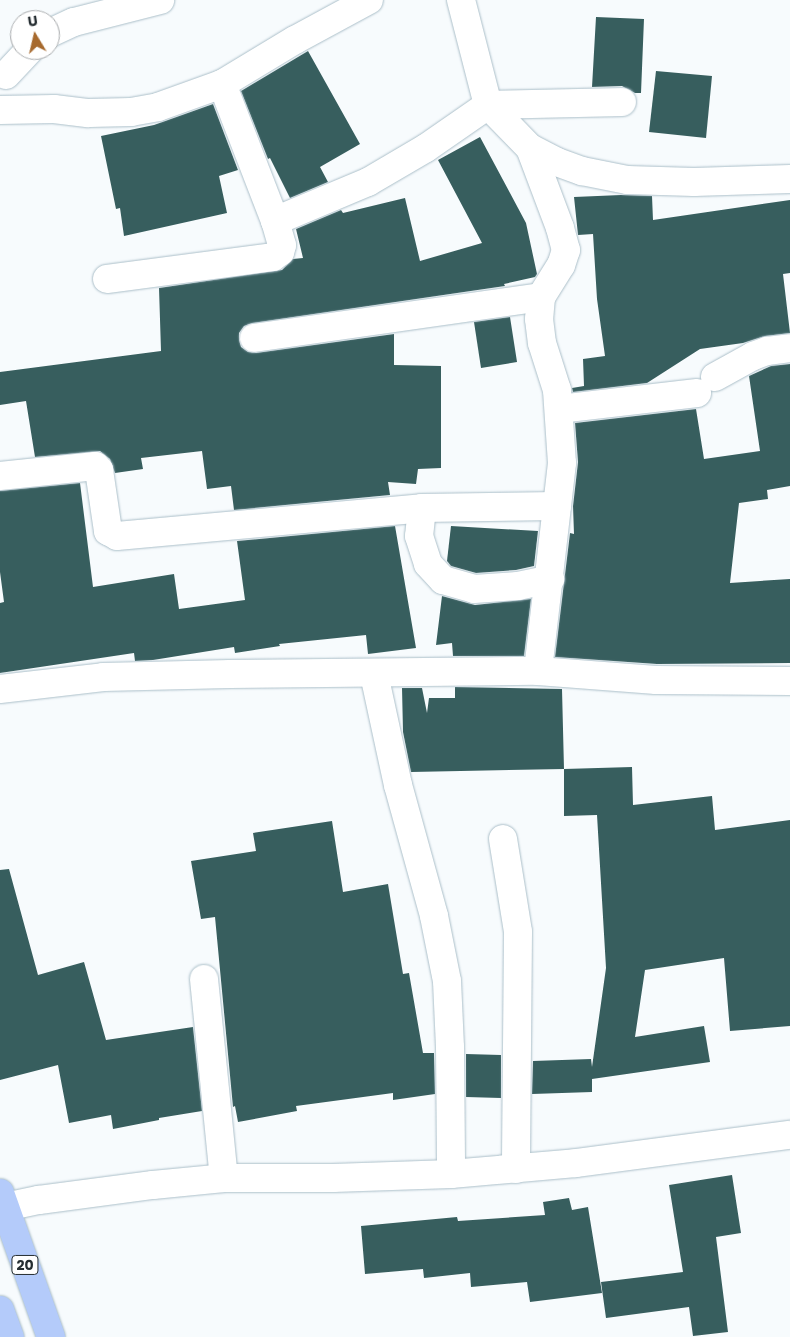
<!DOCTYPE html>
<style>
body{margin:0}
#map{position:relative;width:790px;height:1337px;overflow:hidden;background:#f7fbfd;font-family:Poppins,sans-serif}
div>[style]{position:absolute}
.building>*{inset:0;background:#375e5e}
.roads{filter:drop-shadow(0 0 1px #abbfc9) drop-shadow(0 0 1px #abbfc9)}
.minor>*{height:28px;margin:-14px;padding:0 14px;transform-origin:14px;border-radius:14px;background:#fff}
.trunk>*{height:28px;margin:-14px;padding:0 14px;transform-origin:14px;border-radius:14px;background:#b4cbfa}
span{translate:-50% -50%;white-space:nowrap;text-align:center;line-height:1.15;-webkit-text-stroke:5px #fff;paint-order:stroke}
.shield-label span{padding:1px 4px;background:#fff;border:1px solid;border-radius:4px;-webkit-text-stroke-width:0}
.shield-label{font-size:14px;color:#252d31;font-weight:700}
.north{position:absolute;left:10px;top:10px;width:50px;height:50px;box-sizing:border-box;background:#fff;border:1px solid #a8abad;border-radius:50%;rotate:351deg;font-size:14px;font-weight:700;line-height:20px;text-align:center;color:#252d31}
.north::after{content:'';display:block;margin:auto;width:18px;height:22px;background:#a76a2e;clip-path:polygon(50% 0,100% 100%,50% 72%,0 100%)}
</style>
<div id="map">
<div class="building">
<i style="clip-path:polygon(596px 17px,644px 19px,641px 93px,635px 93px,622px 86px,592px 87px)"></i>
<i style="clip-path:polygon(308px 51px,360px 144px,320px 167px,328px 182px,290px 198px,270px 158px,268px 159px,241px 91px)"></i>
<i style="clip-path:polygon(656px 71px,712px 76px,706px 138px,649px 132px)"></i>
<i style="clip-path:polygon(213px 104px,238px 170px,219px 176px,227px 213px,124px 236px,120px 208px,116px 209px,101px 136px,154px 125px)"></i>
<i style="clip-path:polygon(480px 137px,526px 223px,537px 274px,535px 277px,504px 284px,505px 286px,252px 323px,244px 326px,239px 333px,239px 340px,241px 347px,248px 352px,256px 353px,394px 334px,394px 365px,441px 366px,441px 468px,418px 469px,416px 484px,388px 482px,390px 495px,234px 510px,231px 486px,207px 489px,202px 451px,141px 458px,143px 469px,115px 473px,110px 459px,100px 451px,35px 457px,26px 401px,0 405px,0 372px,161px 351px,159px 288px,282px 270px,293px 259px,303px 258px,296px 229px,341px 210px,343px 213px,405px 198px,420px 261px,482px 243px,438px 160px)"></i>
<i style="clip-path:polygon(621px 195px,652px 196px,653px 220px,790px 200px,790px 273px,783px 274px,790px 333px,765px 336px,743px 343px,700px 349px,647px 383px,573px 392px,572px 388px,584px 386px,583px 359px,605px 356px,597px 299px,593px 234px,578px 235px,574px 197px)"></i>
<i style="clip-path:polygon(510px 317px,517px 362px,481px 368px,474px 322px)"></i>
<i style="clip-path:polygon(790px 364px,790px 486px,767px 490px,768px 499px,739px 503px,730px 583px,790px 579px,790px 663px,657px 664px,555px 657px,570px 533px,574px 534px,573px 506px,578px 462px,575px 423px,696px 409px,704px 459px,760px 451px,749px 376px,771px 366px)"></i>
<i style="clip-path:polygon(80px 483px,93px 587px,174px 574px,179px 609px,245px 600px,237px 541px,395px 526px,416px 648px,368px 654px,366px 635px,279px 644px,280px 646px,235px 653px,234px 647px,153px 660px,135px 661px,134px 653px,0 673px,0 603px,4px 602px,0 572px,0 491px)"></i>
<i style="clip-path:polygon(451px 526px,538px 531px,534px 566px,516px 570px,476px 573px,451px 566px,447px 561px)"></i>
<i style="clip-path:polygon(442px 596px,475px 605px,531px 599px,524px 656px,453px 656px,452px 643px,436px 645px)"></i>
<i style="clip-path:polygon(455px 687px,562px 689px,564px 769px,411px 772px,403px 732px,402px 688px,422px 688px,427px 713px,429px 698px,455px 698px)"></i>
<i style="clip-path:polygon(632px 767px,633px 805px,712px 796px,715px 830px,790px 820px,790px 1026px,730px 1031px,724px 958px,645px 970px,635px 1037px,704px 1026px,710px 1062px,592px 1079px,592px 1092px,532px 1094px,533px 1061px,591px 1059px,592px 1067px,606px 968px,597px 815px,564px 816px,564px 769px)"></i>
<i style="clip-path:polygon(332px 821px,343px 892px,388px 884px,403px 974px,409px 973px,423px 1053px,434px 1053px,435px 1094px,393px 1100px,393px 1093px,296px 1106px,297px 1111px,238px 1122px,235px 1106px,233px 1107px,215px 917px,201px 919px,191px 861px,256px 851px,253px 833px)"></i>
<i style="clip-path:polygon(9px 869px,38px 975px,84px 962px,106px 1040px,193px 1027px,202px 1111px,159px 1118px,159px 1120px,113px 1129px,111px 1115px,69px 1123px,58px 1065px,0 1080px,0 870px)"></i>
<i style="clip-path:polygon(466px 1054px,501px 1055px,501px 1098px,466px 1097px)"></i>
<i style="clip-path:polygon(732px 1175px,741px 1233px,716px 1237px,728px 1332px,693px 1336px,689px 1307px,606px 1318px,601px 1282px,683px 1272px,669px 1185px)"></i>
<i style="clip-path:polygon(569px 1198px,572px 1210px,588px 1207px,602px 1293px,530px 1302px,527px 1282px,471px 1287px,470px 1273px,424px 1278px,423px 1269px,365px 1274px,361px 1226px,457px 1217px,458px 1221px,545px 1215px,543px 1202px)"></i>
</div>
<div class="roads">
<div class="minor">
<i style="left:461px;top:0;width:108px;rotate:75.6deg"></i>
<i style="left:488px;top:105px;width:60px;rotate:45.7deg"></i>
<i style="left:530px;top:148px;width:30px;rotate:27deg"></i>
<i style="left:557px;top:162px;width:27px;rotate:20deg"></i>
<i style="left:582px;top:171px;width:46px;rotate:11.3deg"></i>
<i style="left:627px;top:180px;width:67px;rotate:1.7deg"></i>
<i style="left:694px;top:182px;width:96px;rotate:-1.8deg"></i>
<i style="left:50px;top:33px;width:26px;rotate:-25deg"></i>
<i style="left:74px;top:22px;width:89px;rotate:-14.3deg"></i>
<i style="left:6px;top:75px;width:34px;rotate:-47deg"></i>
<i style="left:0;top:110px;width:54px;rotate:-1.1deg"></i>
<i style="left:54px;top:109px;width:35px;rotate:7deg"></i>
<i style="left:89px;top:113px;width:42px;rotate:-1.4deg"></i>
<i style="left:131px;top:112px;width:27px;rotate:-10deg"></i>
<i style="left:158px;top:107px;width:68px;rotate:-19.8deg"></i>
<i style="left:222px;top:84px;width:85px;rotate:-31.1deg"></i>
<i style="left:295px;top:40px;width:84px;rotate:-28.4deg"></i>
<i style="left:530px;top:148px;width:85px;rotate:69.4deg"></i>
<i style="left:560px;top:228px;width:23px;rotate:75deg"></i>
<i style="left:566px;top:250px;width:16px;rotate:108deg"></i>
<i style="left:561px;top:265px;width:38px;rotate:122deg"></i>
<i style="left:541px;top:297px;width:22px;rotate:95deg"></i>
<i style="left:539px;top:319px;width:24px;rotate:83deg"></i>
<i style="left:542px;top:343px;width:49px;rotate:72.3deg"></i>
<i style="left:557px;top:390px;width:73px;rotate:86.1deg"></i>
<i style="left:562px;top:463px;width:209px;rotate:96.6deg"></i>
<i style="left:275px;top:221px;width:101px;rotate:-22.8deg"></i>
<i style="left:368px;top:182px;width:67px;rotate:-30.4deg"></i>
<i style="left:426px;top:148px;width:75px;rotate:-34.7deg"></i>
<i style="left:488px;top:105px;width:134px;rotate:-1.3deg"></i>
<i style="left:107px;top:279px;width:167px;rotate:-7.5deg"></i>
<i style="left:273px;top:257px;width:9px;rotate:-36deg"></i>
<i style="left:280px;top:252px;width:7px;rotate:-74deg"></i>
<i style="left:282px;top:245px;width:25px;rotate:-106deg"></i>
<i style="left:275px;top:221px;width:147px;rotate:-111.1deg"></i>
<i style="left:254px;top:338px;width:290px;rotate:-8.1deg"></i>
<i style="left:715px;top:377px;width:43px;rotate:-28.9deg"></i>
<i style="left:753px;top:356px;width:15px;rotate:-20deg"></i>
<i style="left:767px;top:351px;width:23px;rotate:-7deg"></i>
<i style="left:559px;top:409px;width:139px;rotate:-6.6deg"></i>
<i style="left:0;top:476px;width:96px;rotate:-6deg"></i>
<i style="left:95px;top:466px;width:6px;rotate:45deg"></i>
<i style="left:99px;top:470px;width:62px;rotate:81.6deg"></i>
<i style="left:108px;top:531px;width:10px;rotate:29deg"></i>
<i style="left:117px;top:536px;width:306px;rotate:-5.2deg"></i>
<i style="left:422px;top:508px;width:28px;rotate:96deg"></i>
<i style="left:419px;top:536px;width:29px;rotate:72deg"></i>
<i style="left:428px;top:564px;width:22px;rotate:47deg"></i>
<i style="left:443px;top:580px;width:32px;rotate:16deg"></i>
<i style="left:474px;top:589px;width:44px;rotate:-3.9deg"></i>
<i style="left:518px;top:586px;width:33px;rotate:-12deg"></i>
<i style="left:422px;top:508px;width:135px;rotate:-0.8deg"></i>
<i style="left:374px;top:674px;width:114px;rotate:77.8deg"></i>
<i style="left:398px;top:785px;width:136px;rotate:74.6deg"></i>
<i style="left:434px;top:916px;width:66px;rotate:78.7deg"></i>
<i style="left:447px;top:981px;width:66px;rotate:87.4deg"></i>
<i style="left:450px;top:1047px;width:127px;rotate:89.5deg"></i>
<i style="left:0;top:689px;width:104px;rotate:-6.6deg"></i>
<i style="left:103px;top:677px;width:127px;rotate:-1.4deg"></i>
<i style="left:230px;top:674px;width:308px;rotate:-0.6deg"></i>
<i style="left:538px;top:671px;width:118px;rotate:4.4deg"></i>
<i style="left:656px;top:680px;width:134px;rotate:0.4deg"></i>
<i style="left:503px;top:839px;width:94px;rotate:80.8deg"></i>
<i style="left:518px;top:932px;width:237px;rotate:90.5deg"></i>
<i style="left:204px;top:979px;width:200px;rotate:84.3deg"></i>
<i style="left:5px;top:1207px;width:35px;rotate:-12deg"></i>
<i style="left:39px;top:1200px;width:115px;rotate:-7.5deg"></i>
<i style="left:153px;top:1185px;width:71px;rotate:-5.6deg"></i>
<i style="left:224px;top:1178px;width:109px"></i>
<i style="left:333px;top:1178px;width:118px;rotate:-1.9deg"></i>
<i style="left:451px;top:1174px;width:125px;rotate:-5deg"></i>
<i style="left:576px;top:1163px;width:216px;rotate:-7.5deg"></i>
</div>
<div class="trunk">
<i style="left:0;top:1193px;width:153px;rotate:70.5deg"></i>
<i style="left:0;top:1310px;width:29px;rotate:70deg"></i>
</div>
</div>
<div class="shield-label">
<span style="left:25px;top:1265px">20</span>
</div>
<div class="north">U</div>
</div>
